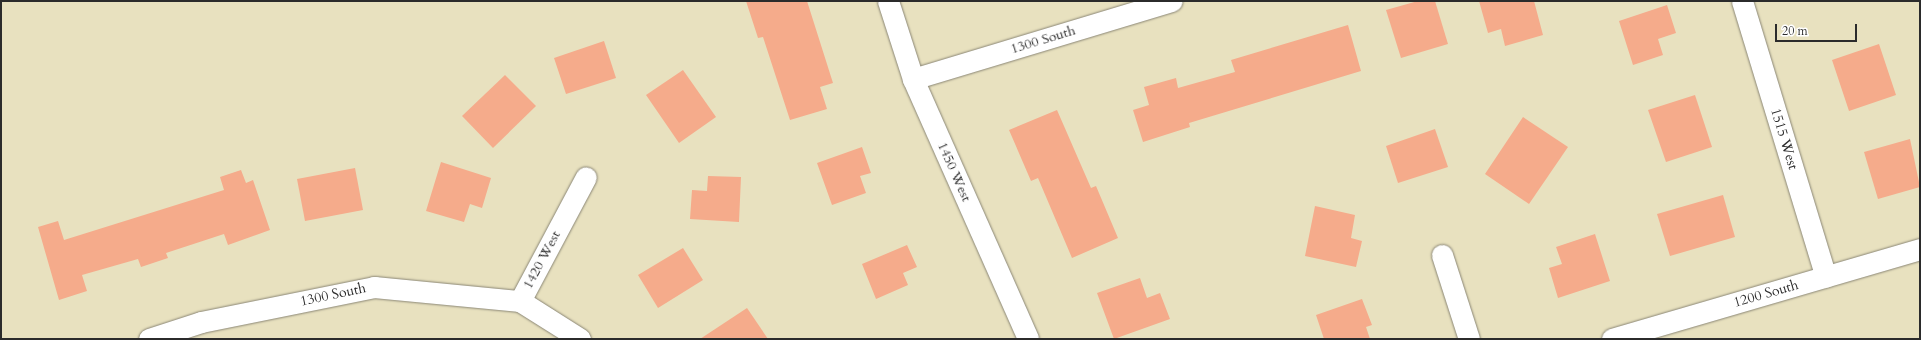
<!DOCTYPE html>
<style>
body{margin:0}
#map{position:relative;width:1921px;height:340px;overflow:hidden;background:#e8e1bf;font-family:Cardo,serif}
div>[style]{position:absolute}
.building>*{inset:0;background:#f5ab8b}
.roads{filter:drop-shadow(0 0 1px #8a8675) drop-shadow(0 0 1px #8a8675)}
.street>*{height:21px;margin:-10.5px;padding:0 10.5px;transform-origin:10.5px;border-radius:10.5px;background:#fff}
span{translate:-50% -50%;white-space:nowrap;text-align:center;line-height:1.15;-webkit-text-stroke:3px #fff;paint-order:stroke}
.street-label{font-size:14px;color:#2b2b2b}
.frame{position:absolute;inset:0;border:2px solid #2b2b2b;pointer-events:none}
.scale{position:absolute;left:1775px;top:24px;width:82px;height:18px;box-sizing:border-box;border:2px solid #2b2b2b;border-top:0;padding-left:5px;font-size:12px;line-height:14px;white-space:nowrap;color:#2b2b2b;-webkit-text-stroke:3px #fff;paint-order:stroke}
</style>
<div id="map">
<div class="building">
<i style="clip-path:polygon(746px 1px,807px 1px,833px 83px,820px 87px,827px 109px,790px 120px,763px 37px,758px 38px)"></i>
<i style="clip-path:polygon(1418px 1px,1435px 1px,1448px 44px,1401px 58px,1386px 10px)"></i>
<i style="clip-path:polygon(1479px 1px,1534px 1px,1543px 35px,1505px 46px,1501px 29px,1488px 33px)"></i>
<i style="clip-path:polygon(1667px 5px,1676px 33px,1658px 39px,1663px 55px,1633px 65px,1619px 21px)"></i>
<i style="clip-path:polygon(1348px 25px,1361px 71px,1189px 123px,1190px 127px,1143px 142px,1133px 110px,1149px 105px,1144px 87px,1176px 78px,1178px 88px,1235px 72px,1231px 60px)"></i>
<i style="clip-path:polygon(604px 41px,616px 78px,566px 94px,554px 58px)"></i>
<i style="clip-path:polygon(1879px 44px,1896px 95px,1849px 111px,1832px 60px)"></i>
<i style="clip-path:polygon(683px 70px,716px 117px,679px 143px,646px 95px)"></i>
<i style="clip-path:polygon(505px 75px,536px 106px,493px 148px,462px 116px)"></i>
<i style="clip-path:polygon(1695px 95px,1712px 147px,1666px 162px,1648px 110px)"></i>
<i style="clip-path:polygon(1057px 110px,1091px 188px,1096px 186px,1118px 238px,1072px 258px,1038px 178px,1031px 181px,1009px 130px)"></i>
<i style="clip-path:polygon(1523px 117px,1568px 147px,1529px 204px,1485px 174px)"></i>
<i style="clip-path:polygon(1435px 129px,1448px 167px,1398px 183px,1386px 146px)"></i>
<i style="clip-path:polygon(1910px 139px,1920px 187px,1878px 199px,1864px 152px)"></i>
<i style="clip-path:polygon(862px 147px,871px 173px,860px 176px,866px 193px,832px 205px,817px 163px)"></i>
<i style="clip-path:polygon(441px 162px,491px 178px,482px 208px,470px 204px,464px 222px,426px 211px)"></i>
<i style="clip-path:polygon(355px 168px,363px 210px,305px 221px,297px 179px)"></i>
<i style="clip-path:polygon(241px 170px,246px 183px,253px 180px,270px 230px,228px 245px,224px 234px,166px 253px,168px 258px,141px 267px,138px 259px,82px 275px,87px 291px,59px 300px,38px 227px,58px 221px,64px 240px,224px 190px,220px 177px)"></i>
<i style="clip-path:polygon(708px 176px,741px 177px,739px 222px,690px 219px,692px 190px,707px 191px)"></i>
<i style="clip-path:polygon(1723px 195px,1735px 237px,1670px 256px,1657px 214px)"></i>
<i style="clip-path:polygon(1315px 206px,1355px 215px,1351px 238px,1362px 241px,1356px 267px,1305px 256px)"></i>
<i style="clip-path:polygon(1595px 234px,1610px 281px,1558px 298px,1549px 268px,1562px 264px,1556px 247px)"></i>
<i style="clip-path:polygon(907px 245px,917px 267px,903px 273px,908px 285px,876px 299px,862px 264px)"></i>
<i style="clip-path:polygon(683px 248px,703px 280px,658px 308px,638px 275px)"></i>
<i style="clip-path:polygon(1140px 278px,1147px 298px,1160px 293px,1170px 319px,1114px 339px,1097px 293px)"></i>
<i style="clip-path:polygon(1362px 299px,1372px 325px,1366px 327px,1370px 339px,1324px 339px,1316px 315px)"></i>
<i style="clip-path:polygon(747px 308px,768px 339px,700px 339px)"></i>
</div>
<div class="roads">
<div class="street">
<i style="left:888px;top:1px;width:82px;rotate:72.2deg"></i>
<i style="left:913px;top:79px;width:284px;rotate:66.1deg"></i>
<i style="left:1742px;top:1px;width:288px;rotate:73.1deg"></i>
<i style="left:913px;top:79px;width:270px;rotate:-16.8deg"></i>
<i style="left:1442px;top:255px;width:88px;rotate:72.2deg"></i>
<i style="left:520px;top:301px;width:140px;rotate:-62deg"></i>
<i style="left:149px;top:339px;width:55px;rotate:-18.1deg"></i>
<i style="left:201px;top:322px;width:177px;rotate:-11.4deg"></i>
<i style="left:374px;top:287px;width:147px;rotate:5.5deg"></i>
<i style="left:520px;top:301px;width:71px;rotate:32.3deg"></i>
<i style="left:1612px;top:339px;width:321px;rotate:-16.3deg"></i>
</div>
</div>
<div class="street-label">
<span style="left:1043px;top:40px;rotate:-17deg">1300 South</span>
<span style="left:1784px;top:139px;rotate:73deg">1515 West</span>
<span style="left:954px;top:172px;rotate:66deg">1450 West</span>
<span style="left:542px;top:260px;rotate:-62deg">1420 West</span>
<span style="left:1766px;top:294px;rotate:-16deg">1200 South</span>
<span style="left:333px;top:295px;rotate:-12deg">1300 South</span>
</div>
<div class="frame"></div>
<div class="scale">20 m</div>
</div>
